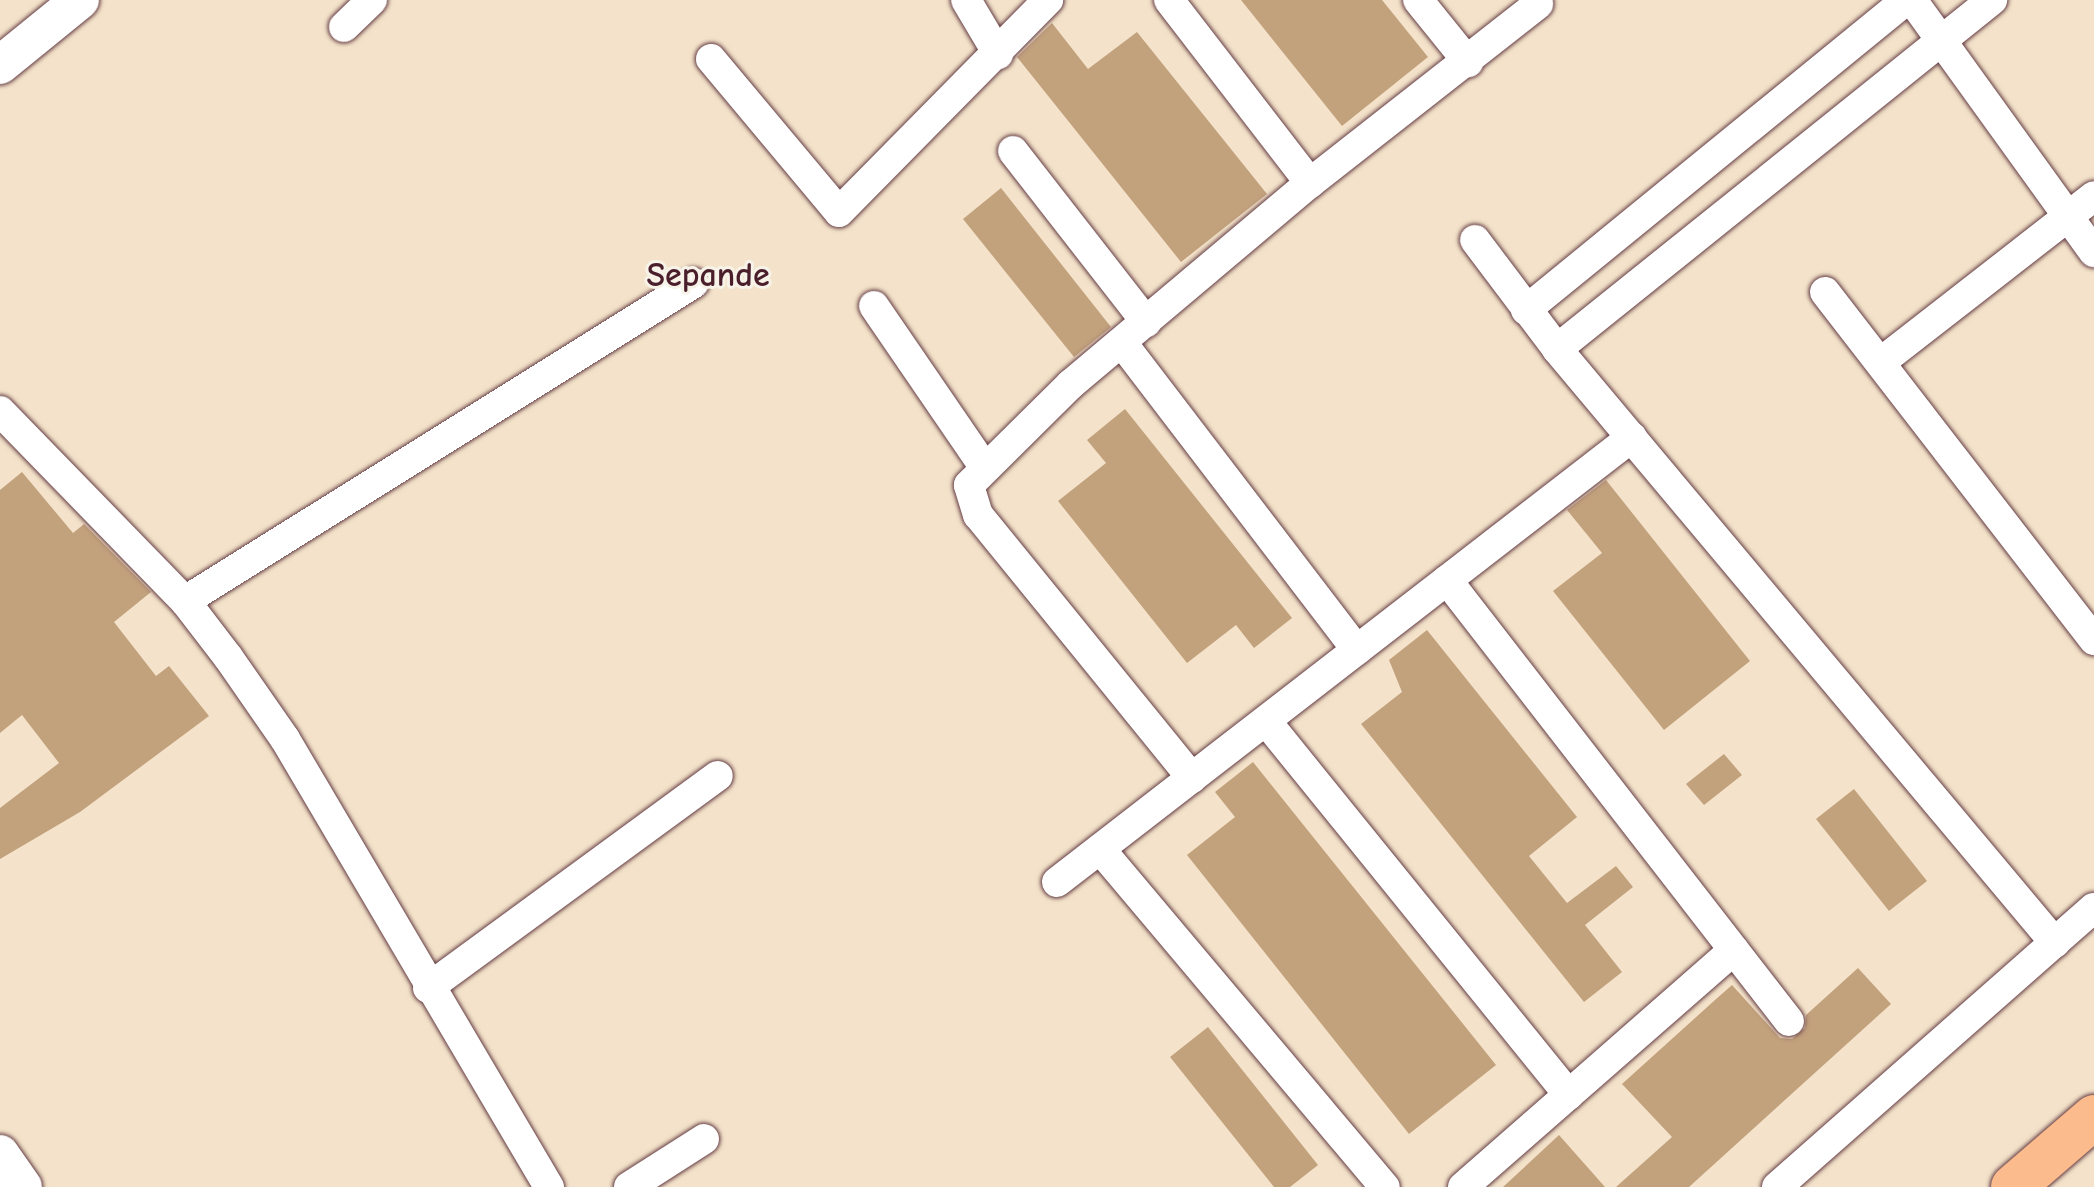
<!DOCTYPE html>
<style>
body{margin:0}
#map{position:relative;width:2094px;height:1187px;overflow:hidden;background:#f4e3ca;font-family:"Comic Neue",sans-serif}
div>[style]{position:absolute}
.building>*{inset:0;background:#c2a17d}
.roads{filter:drop-shadow(0 0 2px #643c43) drop-shadow(0 0 2px #643c43)}
.minor>*{height:30px;margin:-15px;padding:0 15px;transform-origin:15px;border-radius:15px;background:#fff}
.tertiary>*{height:38px;margin:-19px;padding:0 19px;transform-origin:19px;border-radius:19px;background:#fff}
.motorway>*{height:44px;margin:-22px;padding:0 22px;transform-origin:22px;border-radius:22px;background:#fbbb8c}
span{translate:-50% -50%;white-space:nowrap;text-align:center;line-height:1.15;-webkit-text-stroke:6px #f7f3e8;paint-order:stroke}
.quarter-label{font-size:34px;color:#4a1f2b;font-weight:700}
</style>
<div id="map">
<div class="building">
<i style="clip-path:polygon(1241px 0,1382px 0,1428px 57px,1342px 126px)"></i>
<i style="clip-path:polygon(1052px 23px,1088px 69px,1137px 32px,1267px 194px,1181px 262px,1017px 57px)"></i>
<i style="clip-path:polygon(1001px 188px,1111px 327px,1074px 357px,963px 219px)"></i>
<i style="clip-path:polygon(1125px 409px,1292px 618px,1254px 648px,1236px 625px,1187px 663px,1058px 501px,1106px 463px,1087px 440px)"></i>
<i style="clip-path:polygon(22px 472px,73px 533px,84px 524px,151px 592px,114px 622px,156px 676px,169px 666px,209px 716px,80px 812px,0 859px,0 808px,59px 763px,22px 715px,0 733px,0 490px)"></i>
<i style="clip-path:polygon(1606px 480px,1750px 661px,1664px 730px,1553px 591px,1602px 553px,1567px 510px)"></i>
<i style="clip-path:polygon(1427px 630px,1577px 817px,1529px 856px,1567px 903px,1616px 866px,1633px 887px,1585px 925px,1622px 972px,1584px 1002px,1361px 724px,1402px 692px,1389px 660px)"></i>
<i style="clip-path:polygon(1724px 754px,1742px 775px,1704px 805px,1686px 784px)"></i>
<i style="clip-path:polygon(1253px 762px,1496px 1065px,1409px 1134px,1187px 855px,1235px 817px,1215px 792px)"></i>
<i style="clip-path:polygon(1854px 789px,1927px 881px,1889px 911px,1816px 819px)"></i>
<i style="clip-path:polygon(1858px 968px,1891px 1004px,1689px 1187px,1616px 1187px,1672px 1137px,1622px 1084px,1715px 1000px,1732px 985px,1780px 1038px,1792px 1039px,1805px 1028px,1806px 1015px)"></i>
<i style="clip-path:polygon(1208px 1027px,1318px 1165px,1290px 1187px,1274px 1187px,1170px 1057px)"></i>
<i style="clip-path:polygon(1559px 1135px,1605px 1187px,1503px 1187px)"></i>
</div>
<div class="roads">
<div class="minor">
<i style="left:966px;top:0;width:63px;rotate:59.3deg"></i>
<i style="left:1169px;top:0;width:231px;rotate:52.4deg"></i>
<i style="left:1418px;top:0;width:80px;rotate:51.1deg"></i>
<i style="left:1912px;top:0;width:311px;rotate:54.2deg"></i>
<i style="left:344px;top:27px;width:39px;rotate:-44deg"></i>
<i style="left:711px;top:59px;width:199px;rotate:50.1deg"></i>
<i style="left:839px;top:212px;width:298px;rotate:-45.4deg"></i>
<i style="left:1013px;top:151px;width:217px;rotate:52.1deg"></i>
<i style="left:1475px;top:240px;width:136px;rotate:53deg"></i>
<i style="left:1557px;top:349px;width:775px;rotate:50.02deg"></i>
<i style="left:1825px;top:292px;width:440px;rotate:52.3deg"></i>
<i style="left:874px;top:306px;width:193px;rotate:55.6deg"></i>
<i style="left:1526px;top:310px;width:490px;rotate:-39.2deg"></i>
<i style="left:1123px;top:344px;width:385px;rotate:52.6deg"></i>
<i style="left:1557px;top:349px;width:558px;rotate:-38.74deg"></i>
<i style="left:1881px;top:362px;width:270px;rotate:-37.9deg"></i>
<i style="left:0;top:411px;width:265px;rotate:45.8deg"></i>
<i style="left:185px;top:601px;width:71px;rotate:52.5deg"></i>
<i style="left:228px;top:657px;width:100px;rotate:55.2deg"></i>
<i style="left:285px;top:739px;width:520px;rotate:59.49deg"></i>
<i style="left:1447px;top:580px;width:558px;rotate:52.21deg"></i>
<i style="left:185px;top:601px;width:600px;rotate:-32deg"></i>
<i style="left:1266px;top:721px;width:481px;rotate:51deg"></i>
<i style="left:1192px;top:778px;width:339px;rotate:-129.1deg"></i>
<i style="left:978px;top:515px;width:31px;rotate:-107deg"></i>
<i style="left:969px;top:485px;width:144px;rotate:-44.7deg"></i>
<i style="left:1071px;top:384px;width:312px;rotate:-40.1deg"></i>
<i style="left:1310px;top:183px;width:290px;rotate:-38.1deg"></i>
<i style="left:1100px;top:849px;width:442px;rotate:49.9deg"></i>
<i style="left:1057px;top:882px;width:727px;rotate:-37.74deg"></i>
<i style="left:428px;top:988px;width:359px;rotate:-36.2deg"></i>
<i style="left:629px;top:1187px;width:89px;rotate:-32.6deg"></i>
<i style="left:1463px;top:1187px;width:360px;rotate:-41.2deg"></i>
<i style="left:1777px;top:1187px;width:422px;rotate:-41.4deg"></i>
</div>
<div class="tertiary">
<i style="left:0;top:65px;width:103px;rotate:-39.1deg"></i>
<i style="left:0;top:1154px;width:40px;rotate:55.1deg"></i>
</div>
<div class="motorway">
<i style="left:2013px;top:1187px;width:107px;rotate:-40.8deg"></i>
</div>
</div>
<div class="quarter-label">
<span style="left:708px;top:276px">Sepande</span>
</div>
</div>
